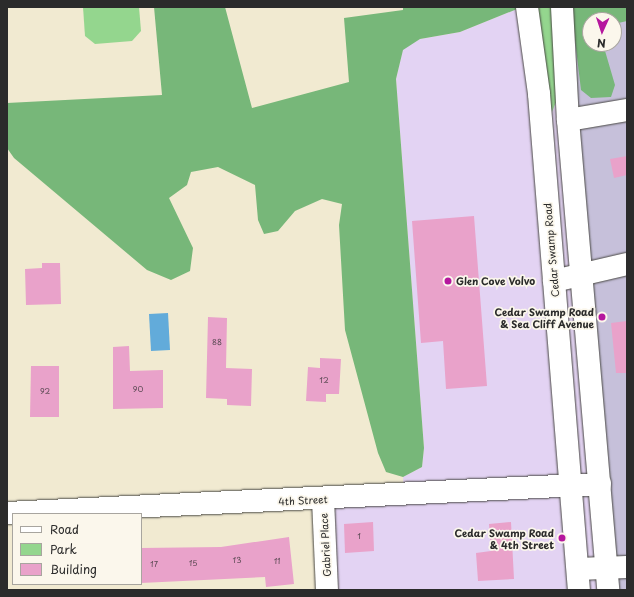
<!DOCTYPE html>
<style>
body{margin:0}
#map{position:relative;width:634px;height:597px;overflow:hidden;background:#f1ead1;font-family:"Playpen Sans",sans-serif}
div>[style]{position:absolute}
.built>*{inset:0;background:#e3d3f3}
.industrial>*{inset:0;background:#c6c0da}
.green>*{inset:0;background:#94d68e}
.forest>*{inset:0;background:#77b779}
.water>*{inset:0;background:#62abda}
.building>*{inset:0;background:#e9a2ca}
.roads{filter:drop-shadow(0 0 1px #494844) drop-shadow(0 0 1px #494844)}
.minor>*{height:22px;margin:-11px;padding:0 11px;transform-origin:11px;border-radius:11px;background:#fff}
.major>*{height:22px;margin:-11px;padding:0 11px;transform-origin:11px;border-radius:11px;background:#fff}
.dots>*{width:11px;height:11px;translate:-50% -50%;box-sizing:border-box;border:2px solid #fbf7ec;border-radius:50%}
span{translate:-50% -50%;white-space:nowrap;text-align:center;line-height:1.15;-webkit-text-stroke:3.5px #fbf7ec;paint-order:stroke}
.number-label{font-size:8px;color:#5a4953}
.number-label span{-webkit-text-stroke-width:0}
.street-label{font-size:10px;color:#2b2b2b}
.poi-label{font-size:10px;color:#2b2b2b;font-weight:700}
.left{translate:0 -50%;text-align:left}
.right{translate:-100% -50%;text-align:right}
.frame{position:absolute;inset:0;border:8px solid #2b2b2b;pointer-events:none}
.legend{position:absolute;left:12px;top:513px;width:130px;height:72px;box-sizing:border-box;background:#fbf7ec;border:1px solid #a8a59f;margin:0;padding:5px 7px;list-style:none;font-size:12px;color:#2b2b2b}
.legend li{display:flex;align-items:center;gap:8px;height:20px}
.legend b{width:20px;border:1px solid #a8a59f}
.north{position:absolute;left:582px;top:12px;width:40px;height:40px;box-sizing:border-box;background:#fbf7ec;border:1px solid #a8a59f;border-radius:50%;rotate:183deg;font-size:11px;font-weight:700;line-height:16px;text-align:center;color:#2b2b2b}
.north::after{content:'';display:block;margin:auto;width:14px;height:18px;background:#b5179e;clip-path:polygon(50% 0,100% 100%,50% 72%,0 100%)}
</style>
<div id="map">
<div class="built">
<i style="clip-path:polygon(522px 7px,574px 57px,614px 44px,627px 590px,327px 590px,323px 499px,404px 494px,403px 477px,422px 467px,424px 448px,396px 79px,403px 49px,420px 39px,460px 32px)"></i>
</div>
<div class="industrial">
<i style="clip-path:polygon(evenodd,571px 7px,627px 7px,627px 590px,614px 590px,571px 7px,590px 20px,614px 20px,614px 44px,590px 44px,590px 20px)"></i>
</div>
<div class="green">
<i style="clip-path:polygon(83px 7px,139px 7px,141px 31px,132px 41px,95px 44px,85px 36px)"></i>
<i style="clip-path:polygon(527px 7px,571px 7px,574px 57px,552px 112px,535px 60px)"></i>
</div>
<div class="forest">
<i style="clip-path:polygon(154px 7px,225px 7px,252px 108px,349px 82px,344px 18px,403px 10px,403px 7px,522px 7px,460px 32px,420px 39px,403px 50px,396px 79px,424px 448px,422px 467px,403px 477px,386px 472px,378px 453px,345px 330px,339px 225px,342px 204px,322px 199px,295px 211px,278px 231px,264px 234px,258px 220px,255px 185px,218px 167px,191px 172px,187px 185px,169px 198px,193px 248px,190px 271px,171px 280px,147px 270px,14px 158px,7px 148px,7px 103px,162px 95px)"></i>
<i style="clip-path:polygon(571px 7px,627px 7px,627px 21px,614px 24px,614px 20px,590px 20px,590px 44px,603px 44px,615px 85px,611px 97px,591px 98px,581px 90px)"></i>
</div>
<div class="water">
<i style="clip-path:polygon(168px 313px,170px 350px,151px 351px,149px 314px)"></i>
</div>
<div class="building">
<i style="clip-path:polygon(627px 156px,627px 175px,614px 178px,610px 159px)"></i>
<i style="clip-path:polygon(474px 216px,487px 386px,446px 389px,443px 341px,421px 343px,412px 221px)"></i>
<i style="clip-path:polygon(42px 263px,60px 263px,61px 304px,26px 305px,25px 269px,42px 268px)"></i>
<i style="clip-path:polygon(208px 317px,227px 318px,226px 368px,252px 369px,251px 406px,227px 405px,227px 399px,206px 398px)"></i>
<i style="clip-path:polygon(627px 321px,627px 373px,616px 373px,611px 323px)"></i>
<i style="clip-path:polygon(129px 346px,130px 371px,163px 370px,163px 408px,113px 409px,113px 347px)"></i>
<i style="clip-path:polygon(320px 358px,341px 359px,339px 394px,326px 394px,326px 402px,306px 401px,308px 367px,320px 368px)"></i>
<i style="clip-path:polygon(31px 366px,59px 366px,59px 417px,30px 417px)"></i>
<i style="clip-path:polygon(373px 522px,374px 551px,345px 553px,344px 524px)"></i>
<i style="clip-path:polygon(511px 522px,514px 579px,478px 581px,476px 553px,491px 551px,489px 524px)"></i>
<i style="clip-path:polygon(289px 537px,294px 584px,266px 587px,265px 577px,141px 583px,141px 548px,221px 547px)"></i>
</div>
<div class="roads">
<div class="minor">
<i style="left:568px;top:120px;width:60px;rotate:-9.6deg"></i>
<i style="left:554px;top:281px;width:75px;rotate:-13.1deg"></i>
<i style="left:323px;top:499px;width:91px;rotate:87.5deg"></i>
<i style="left:7px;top:513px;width:594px;rotate:-2.8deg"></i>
<i style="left:578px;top:569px;width:49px;rotate:-2.3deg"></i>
</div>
<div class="major">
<i style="left:527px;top:7px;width:88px;rotate:82.1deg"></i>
<i style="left:539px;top:94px;width:498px;rotate:85.4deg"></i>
<i style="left:562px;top:7px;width:113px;rotate:87deg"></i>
<i style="left:568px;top:120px;width:472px;rotate:85.1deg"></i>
</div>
</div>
<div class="dots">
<i style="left:448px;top:281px;background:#b5179e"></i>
<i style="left:602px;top:317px;background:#b5179e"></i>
<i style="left:562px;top:538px;background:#b5179e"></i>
</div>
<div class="number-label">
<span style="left:217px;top:343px">88</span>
<span style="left:324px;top:381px">12</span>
<span style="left:138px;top:390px">90</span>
<span style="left:45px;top:392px">92</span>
<span style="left:359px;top:537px">1</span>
<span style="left:237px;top:561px">13</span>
<span style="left:277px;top:562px">11</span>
<span style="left:193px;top:564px">15</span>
<span style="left:154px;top:565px">17</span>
</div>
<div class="street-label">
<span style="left:551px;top:250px;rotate:-95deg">Cedar Swamp Road</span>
<span style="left:303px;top:500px;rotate:-3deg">4th Street</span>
<span style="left:325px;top:545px;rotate:-93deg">Gabriel Place</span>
</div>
<div class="poi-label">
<span class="left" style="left:456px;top:281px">Glen Cove Volvo</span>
<span class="right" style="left:594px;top:317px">Cedar Swamp Road<br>&amp; Sea Cliff Avenue</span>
<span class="right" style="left:554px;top:538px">Cedar Swamp Road<br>&amp; 4th Street</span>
</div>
<div class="frame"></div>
<ul class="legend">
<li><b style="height:5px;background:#fff"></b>Road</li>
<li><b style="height:11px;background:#94d68e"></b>Park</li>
<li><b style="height:11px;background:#e9a2ca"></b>Building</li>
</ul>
<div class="north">N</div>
</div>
